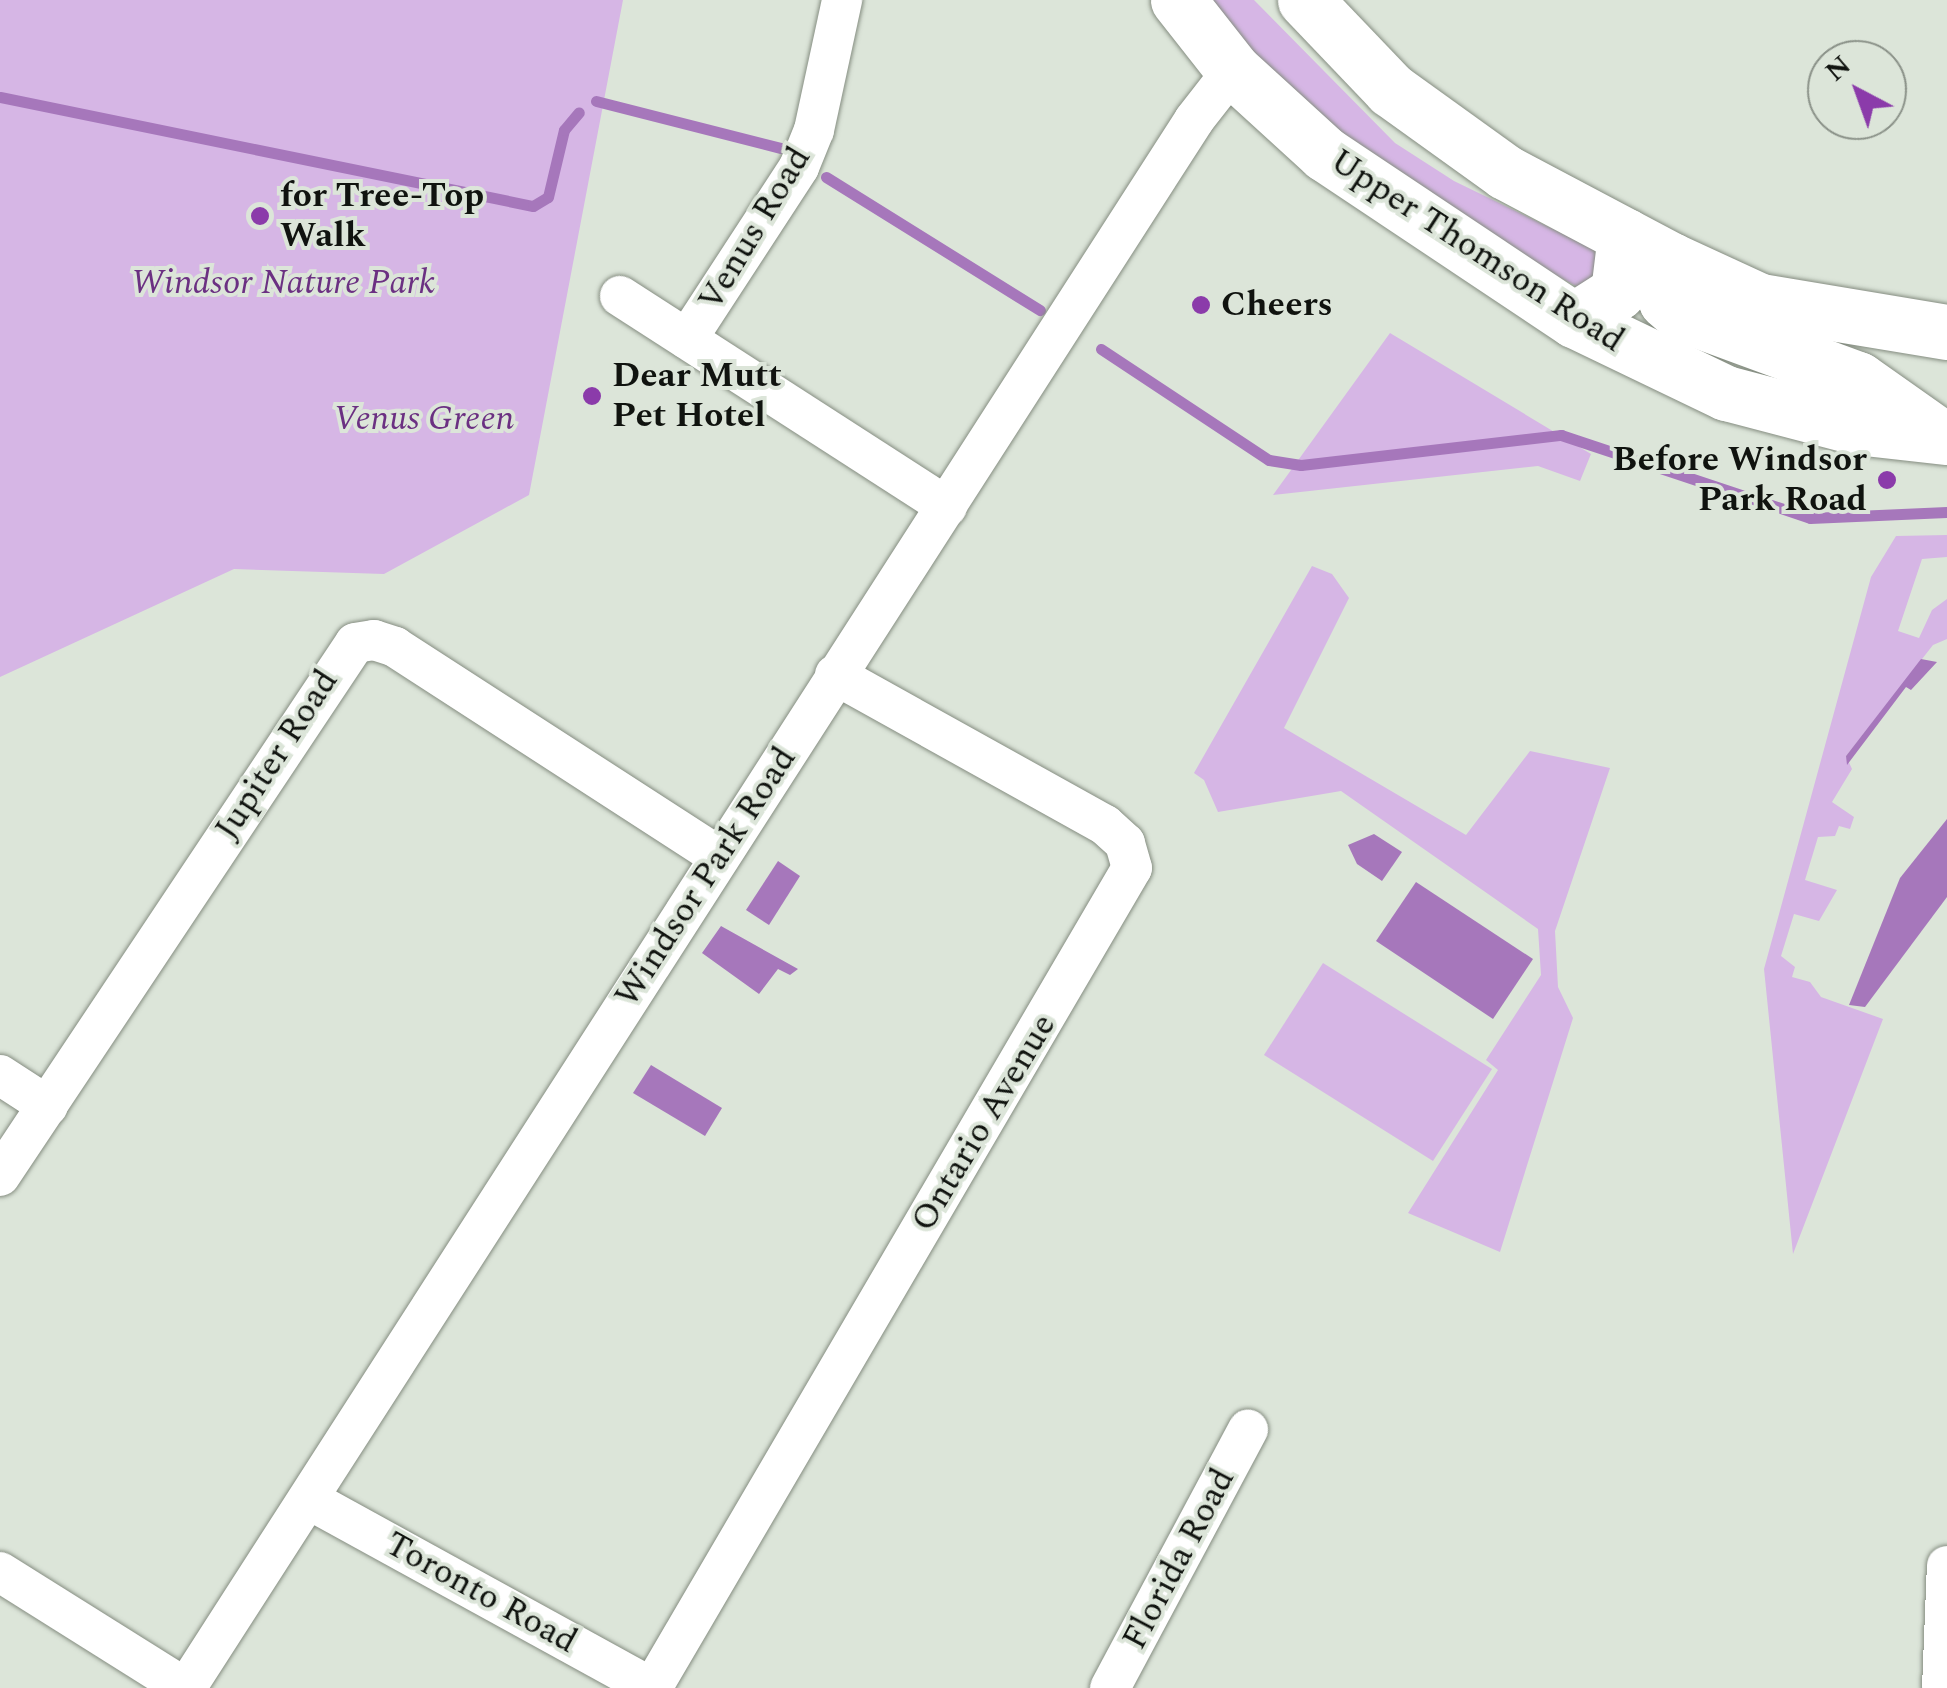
<!DOCTYPE html>
<style>
body{margin:0}
#map{position:relative;width:1947px;height:1688px;overflow:hidden;background:#dce5d9;font-family:Spectral,serif}
div>[style]{position:absolute}
.green>*{inset:0;background:#d6b6e5}
.water>*{inset:0;background:#a677bb}
.stream>*{height:11px;margin:-5.5px;padding:0 5.5px;transform-origin:5.5px;border-radius:5.5px;background:#a677bb}
.roads{filter:drop-shadow(0 0 2px #858d81) drop-shadow(0 0 2px #858d81)}
.street>*{height:40px;margin:-20px;padding:0 20px;transform-origin:20px;border-radius:20px;background:#fff}
.primary>*{height:55px;margin:-27.5px;padding:0 27.5px;transform-origin:27.5px;border-radius:27.5px;background:#fff}
.dots>*{width:28px;height:28px;translate:-50% -50%;box-sizing:border-box;border:5px solid #dce5d9;border-radius:50%}
span{translate:-50% -50%;white-space:nowrap;text-align:center;line-height:1.15;-webkit-text-stroke:8px #dce5d9;paint-order:stroke}
.poi-label{font-size:35px;color:#10130f;font-weight:700}
.left{translate:0 -50%;text-align:left}
.right{translate:-100% -50%;text-align:right}
.street-label{font-size:35px;color:#10130f}
.park-label{font-size:35px;color:#6b3082;font-style:italic}
.north{position:absolute;left:1807px;top:40px;width:100px;height:100px;box-sizing:border-box;background:#dce5d9;border:2px solid #8a9188;border-radius:50%;rotate:319deg;font-size:28px;font-weight:700;line-height:40px;text-align:center;color:#10130f}
.north::after{content:'';display:block;margin:auto;width:35px;height:45px;background:#8b3baa;clip-path:polygon(50% 0,100% 100%,50% 72%,0 100%)}
</style>
<div id="map">
<div class="green">
<i style="clip-path:polygon(0 0,623px 0,529px 495px,384px 574px,234px 569px,0 677px)"></i>
<i style="clip-path:polygon(1206px 0,1254px 0,1395px 143px,1454px 181px,1600px 252px,1593px 295px,1423px 205px,1254px 56px)"></i>
<i style="clip-path:polygon(1390px 333px,1591px 454px,1580px 481px,1538px 466px,1273px 495px)"></i>
<i style="clip-path:polygon(1947px 535px,1947px 557px,1922px 559px,1898px 631px,1919px 638px,1932px 610px,1947px 599px,1947px 639px,1933px 645px,1846px 756px,1852px 769px,1832px 802px,1854px 817px,1850px 829px,1839px 826px,1835px 836px,1818px 837px,1805px 880px,1837px 890px,1819px 921px,1794px 914px,1781px 956px,1795px 967px,1792px 977px,1810px 982px,1821px 997px,1883px 1019px,1793px 1254px,1764px 969px,1871px 577px,1896px 536px)"></i>
<i style="clip-path:polygon(1312px 566px,1332px 574px,1349px 598px,1284px 728px,1466px 835px,1530px 751px,1610px 768px,1555px 931px,1558px 987px,1573px 1018px,1500px 1252px,1408px 1213px,1498px 1070px,1486px 1060px,1541px 975px,1538px 929px,1341px 791px,1218px 812px,1204px 780px,1194px 773px)"></i>
<i style="clip-path:polygon(1323px 963px,1492px 1069px,1433px 1161px,1264px 1055px)"></i>
</div>
<div class="water">
<i style="clip-path:polygon(1921px 659px,1937px 662px,1911px 690px,1906px 687px,1847px 765px,1846px 756px)"></i>
<i style="clip-path:polygon(1947px 819px,1947px 897px,1865px 1007px,1849px 1005px,1900px 878px)"></i>
<i style="clip-path:polygon(1374px 834px,1402px 852px,1382px 881px,1357px 864px,1348px 845px)"></i>
<i style="clip-path:polygon(778px 861px,800px 876px,769px 925px,746px 910px)"></i>
<i style="clip-path:polygon(1416px 882px,1533px 959px,1493px 1019px,1376px 941px)"></i>
<i style="clip-path:polygon(721px 926px,798px 969px,790px 975px,778px 969px,759px 994px,702px 953px)"></i>
<i style="clip-path:polygon(651px 1065px,722px 1108px,705px 1136px,633px 1093px)"></i>
</div>
<div class="stream">
<i style="left:0;top:97px;width:544px;rotate:11.56deg"></i>
<i style="left:533px;top:206px;width:17px;rotate:-31deg"></i>
<i style="left:548px;top:197px;width:69px;rotate:-76.6deg"></i>
<i style="left:564px;top:130px;width:23px;rotate:-50deg"></i>
<i style="left:596px;top:101px;width:190px;rotate:14.3deg"></i>
<i style="left:826px;top:177px;width:252px;rotate:31.9deg"></i>
<i style="left:1101px;top:349px;width:201px;rotate:33.5deg"></i>
<i style="left:1269px;top:460px;width:32px;rotate:9deg"></i>
<i style="left:1301px;top:465px;width:262px;rotate:-6.6deg"></i>
<i style="left:1561px;top:435px;width:262px;rotate:18.4deg"></i>
<i style="left:1810px;top:518px;width:137px;rotate:-2.5deg"></i>
</div>
<div class="roads">
<div class="street">
<i style="left:620px;top:296px;width:389px;rotate:32.8deg"></i>
<i style="left:687px;top:339px;width:205px;rotate:-56.9deg"></i>
<i style="left:799px;top:167px;width:40px;rotate:-68deg"></i>
<i style="left:814px;top:130px;width:133px;rotate:-77.8deg"></i>
<i style="left:0;top:1075px;width:57px;rotate:32.9deg"></i>
<i style="left:0;top:1176px;width:640px;rotate:-56.33deg"></i>
<i style="left:355px;top:643px;width:19px;rotate:-9deg"></i>
<i style="left:374px;top:640px;width:22px;rotate:18deg"></i>
<i style="left:395px;top:647px;width:386px;rotate:32.9deg"></i>
<i style="left:310px;top:1500px;width:390px;rotate:28.8deg"></i>
<i style="left:0;top:1572px;width:218px;rotate:32.1deg"></i>
<i style="left:186px;top:1688px;width:1864px;rotate:-57.26deg"></i>
<i style="left:1194px;top:120px;width:63px;rotate:-52deg"></i>
<i style="left:652px;top:1688px;width:950px;rotate:-59.66deg"></i>
<i style="left:1132px;top:868px;width:26px;rotate:-106deg"></i>
<i style="left:1125px;top:843px;width:27px;rotate:-138deg"></i>
<i style="left:1105px;top:825px;width:309px;rotate:-150.9deg"></i>
<i style="left:1110px;top:1688px;width:293px;rotate:-61.9deg"></i>
<i style="left:1942px;top:1688px;width:122px;rotate:-87.7deg"></i>
</div>
<div class="primary">
<i style="left:1178px;top:0;width:89px;rotate:51.8deg"></i>
<i style="left:1233px;top:70px;width:125px;rotate:42.4deg"></i>
<i style="left:1325px;top:154px;width:299px;rotate:33.7deg"></i>
<i style="left:1574px;top:320px;width:169px;rotate:25.7deg"></i>
<i style="left:1726px;top:393px;width:134px;rotate:14.7deg"></i>
<i style="left:1856px;top:427px;width:92px;rotate:6.3deg"></i>
<i style="left:1305px;top:0;width:124px;rotate:46.3deg"></i>
<i style="left:1391px;top:90px;width:140px;rotate:35.7deg"></i>
<i style="left:1505px;top:172px;width:188px;rotate:27.9deg"></i>
<i style="left:1671px;top:260px;width:98px;rotate:24.7deg"></i>
<i style="left:1760px;top:301px;width:190px;rotate:9.4deg"></i>
<i style="left:1671px;top:260px;width:41px;rotate:97deg"></i>
<i style="left:1666px;top:301px;width:20px;rotate:41deg"></i>
<i style="left:1681px;top:314px;width:189px;rotate:20.2deg"></i>
<i style="left:1858px;top:379px;width:95px;rotate:35.2deg"></i>
<i style="left:1574px;top:320px;width:52px;rotate:-32.5deg"></i>
<i style="left:1618px;top:292px;width:57px;rotate:-83deg"></i>
</div>
</div>
<div class="dots">
<i style="left:260px;top:216px;background:#8b3baa"></i>
<i style="left:1201px;top:305px;background:#8b3baa"></i>
<i style="left:592px;top:396px;background:#8b3baa"></i>
<i style="left:1887px;top:480px;background:#8b3baa"></i>
</div>
<div class="poi-label">
<span class="left" style="left:280px;top:216px">for Tree-Top<br>Walk</span>
<span class="left" style="left:1221px;top:305px">Cheers</span>
<span class="left" style="left:612px;top:396px">Dear Mutt<br>Pet Hotel</span>
<span class="right" style="left:1867px;top:480px">Before Windsor<br>Park Road</span>
</div>
<div class="street-label">
<span style="left:755px;top:229px;rotate:-59deg">Venus Road</span>
<span style="left:1477px;top:251px;rotate:33deg">Upper Thomson Road</span>
<span style="left:277px;top:755px;rotate:-57deg">Jupiter Road</span>
<span style="left:706px;top:877px;rotate:-57deg">Windsor Park Road</span>
<span style="left:984px;top:1123px;rotate:-59deg">Ontario Avenue</span>
<span style="left:1179px;top:1559px;rotate:-62deg">Florida Road</span>
<span style="left:481px;top:1593px;rotate:29deg">Toronto Road</span>
</div>
<div class="park-label">
<span style="left:283px;top:283px">Windsor Nature Park</span>
<span style="left:424px;top:419px">Venus Green</span>
</div>
<div class="north">N</div>
</div>
